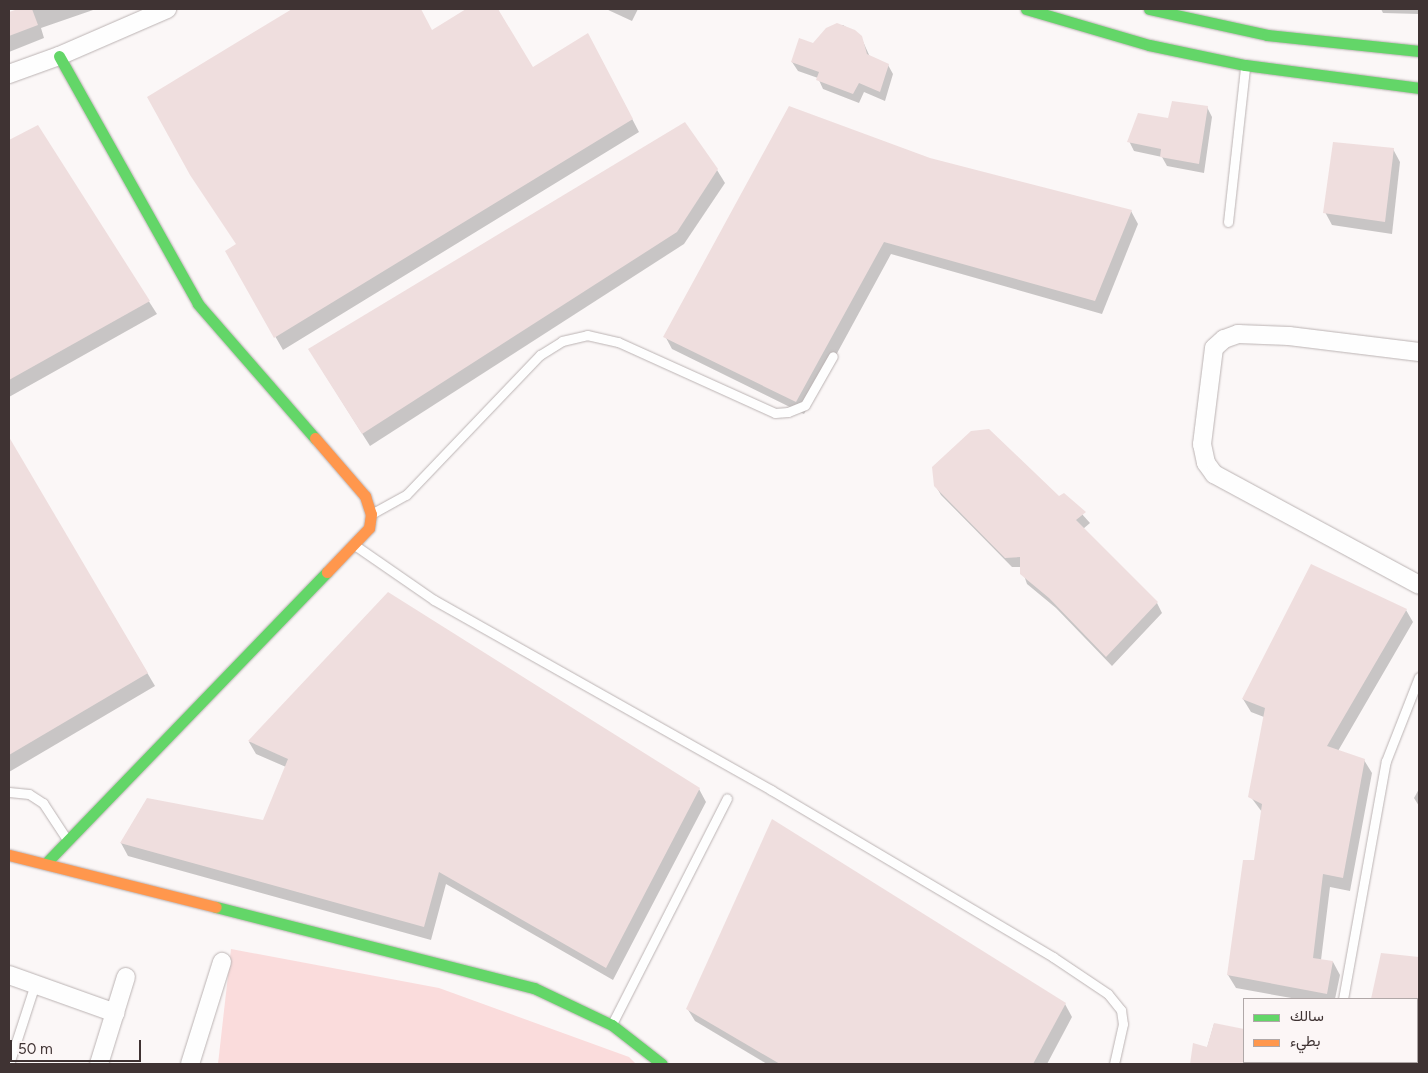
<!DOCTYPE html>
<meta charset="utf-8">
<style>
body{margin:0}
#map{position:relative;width:1428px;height:1073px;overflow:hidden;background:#fbf7f7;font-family:Figtree,Vazirmatn,sans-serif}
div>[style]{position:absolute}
.green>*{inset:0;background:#fadcdc}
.shadow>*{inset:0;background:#0003}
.building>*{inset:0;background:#efdede}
.roads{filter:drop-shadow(0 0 1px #bbb3b3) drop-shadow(0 0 1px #bbb3b3)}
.lane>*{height:9px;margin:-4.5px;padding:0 4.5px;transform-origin:4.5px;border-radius:4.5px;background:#fefefe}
.street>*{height:18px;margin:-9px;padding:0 9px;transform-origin:9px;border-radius:9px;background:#fefefe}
.fast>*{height:11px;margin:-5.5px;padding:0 5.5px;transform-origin:5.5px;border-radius:5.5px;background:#63d668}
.slow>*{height:11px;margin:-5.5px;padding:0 5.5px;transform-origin:5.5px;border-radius:5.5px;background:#ff974d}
span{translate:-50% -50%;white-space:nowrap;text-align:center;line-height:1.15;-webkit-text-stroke:5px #fcf6f6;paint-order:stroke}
.frame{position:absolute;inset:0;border:10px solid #3f3333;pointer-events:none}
.legend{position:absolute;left:1243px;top:998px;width:175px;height:65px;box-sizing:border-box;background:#fcf6f6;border:1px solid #b0a8a8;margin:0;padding:6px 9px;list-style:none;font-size:15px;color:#3f3333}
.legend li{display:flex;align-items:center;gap:10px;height:25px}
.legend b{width:25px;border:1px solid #b0a8a8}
.scale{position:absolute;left:10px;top:1040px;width:131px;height:22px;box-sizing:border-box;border:2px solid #3f3333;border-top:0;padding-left:6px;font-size:15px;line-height:18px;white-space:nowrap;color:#3f3333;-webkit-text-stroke:4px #fcf6f6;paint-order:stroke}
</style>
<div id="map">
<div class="green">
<i style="clip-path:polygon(231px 949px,439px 988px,629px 1057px,636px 1064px,218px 1064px)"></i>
</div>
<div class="shadow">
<i style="clip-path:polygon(21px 9px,96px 9px,41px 28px,44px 38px,9px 52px,9px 14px)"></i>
<i style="clip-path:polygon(295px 9px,420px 9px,432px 32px,468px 9px,496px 9px,533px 69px,595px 48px,639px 132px,283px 350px,227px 252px,237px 244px,149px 98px)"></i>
<i style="clip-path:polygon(606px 9px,638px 9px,632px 21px)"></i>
<i style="clip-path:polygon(1381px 9px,1419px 9px,1419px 14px,1383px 13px)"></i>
<i style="clip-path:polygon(837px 25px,843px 25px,861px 37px,870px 57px,888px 65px,893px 74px,885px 101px,864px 92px,859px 103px,823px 89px,818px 78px,798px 71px,792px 62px)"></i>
<i style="clip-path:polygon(1207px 107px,1212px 117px,1204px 173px,1167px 166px,1162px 157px,1134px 151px,1129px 141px,1169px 120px)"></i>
<i style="clip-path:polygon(37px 127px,157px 314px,9px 397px,9px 141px)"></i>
<i style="clip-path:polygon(1393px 149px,1400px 162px,1392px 234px,1332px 225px,1325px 212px)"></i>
<i style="clip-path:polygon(929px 159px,1131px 211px,1138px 224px,1102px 314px,891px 254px,804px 414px,672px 349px,665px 336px)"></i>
<i style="clip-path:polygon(717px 170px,725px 183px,684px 244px,370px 446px,317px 362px)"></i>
<i style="clip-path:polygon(11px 443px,155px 686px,9px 772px,9px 444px)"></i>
<i style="clip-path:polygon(935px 485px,1059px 497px,1064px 494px,1090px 523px,1083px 529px,1157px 603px,1162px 613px,1112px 666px,1056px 608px,1027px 584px,1021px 567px,1012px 567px,941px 495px)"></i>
<i style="clip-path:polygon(388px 594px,699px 789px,706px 802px,613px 980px,446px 884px,431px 940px,128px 856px,121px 843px,264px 822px,286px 767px,256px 754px,249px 742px)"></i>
<i style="clip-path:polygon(1406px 610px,1413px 622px,1338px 751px,1364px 760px,1372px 773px,1350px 891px,1330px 887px,1321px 960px,1333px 962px,1340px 975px,1335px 999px,1297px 999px,1236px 988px,1228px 975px,1255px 861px,1262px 812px,1250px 796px,1264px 717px,1251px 712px,1243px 699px)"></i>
<i style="clip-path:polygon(1419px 789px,1419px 806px,1414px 798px)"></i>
<i style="clip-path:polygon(1382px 954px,1419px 958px,1419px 1064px,1359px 1064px,1417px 1062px,1417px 999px,1372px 999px)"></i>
<i style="clip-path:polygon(1065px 1004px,1072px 1017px,1047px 1064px,767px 1064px,695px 1021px,687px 1008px)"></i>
<i style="clip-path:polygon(1214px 1024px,1244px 1030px,1244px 1062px,1325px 1062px,1324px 1064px,1191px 1064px,1194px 1044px,1207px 1048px)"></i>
</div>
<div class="building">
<i style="clip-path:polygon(18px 9px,32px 9px,38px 25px,9px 36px,9px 12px)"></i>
<i style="clip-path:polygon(292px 9px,421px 9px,432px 30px,466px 9px,498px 9px,533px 67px,588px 33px,633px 119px,274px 338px,225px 251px,236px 244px,190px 175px,147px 97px)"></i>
<i style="clip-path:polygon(837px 23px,855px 30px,862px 36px,867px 54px,889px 64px,880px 92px,859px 83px,853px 94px,816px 80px,819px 72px,791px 62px,799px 38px,813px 43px,826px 28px)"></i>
<i style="clip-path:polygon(1172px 101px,1208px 106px,1199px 164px,1160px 157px,1161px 149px,1127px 142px,1138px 113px,1168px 118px)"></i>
<i style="clip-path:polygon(789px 106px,930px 158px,1132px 210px,1095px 301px,884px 242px,796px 402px,663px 337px)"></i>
<i style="clip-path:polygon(685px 122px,718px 169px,677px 232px,362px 434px,308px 349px)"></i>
<i style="clip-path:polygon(38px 125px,150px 301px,9px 380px,9px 140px)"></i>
<i style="clip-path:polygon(1333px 142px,1394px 148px,1385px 222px,1323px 213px)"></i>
<i style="clip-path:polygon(989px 429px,1059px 496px,1064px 493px,1086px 512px,1076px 520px,1158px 602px,1106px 657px,1049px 598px,1020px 574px,1020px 557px,1005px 558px,934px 486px,932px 467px,971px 431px)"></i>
<i style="clip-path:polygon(9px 437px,148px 673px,9px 755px)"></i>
<i style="clip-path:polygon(1311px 564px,1407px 609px,1327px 746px,1365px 759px,1343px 878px,1323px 874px,1313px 958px,1333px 961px,1327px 994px,1227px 975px,1243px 860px,1254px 860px,1262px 804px,1248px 797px,1265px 708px,1242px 699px)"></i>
<i style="clip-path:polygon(388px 592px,700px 788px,606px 968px,439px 872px,424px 927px,120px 843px,147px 798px,263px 820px,288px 759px,248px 741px)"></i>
<i style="clip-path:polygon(772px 819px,1066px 1003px,1033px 1064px,780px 1064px,686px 1009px)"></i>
<i style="clip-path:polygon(1381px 953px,1419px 957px,1419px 999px,1371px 999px)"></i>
<i style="clip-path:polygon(1214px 1023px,1244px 1029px,1244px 1064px,1190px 1064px,1193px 1043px,1207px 1047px)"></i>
</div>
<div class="roads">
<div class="lane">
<i style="left:1228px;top:222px;width:155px;rotate:-83.7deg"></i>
<i style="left:373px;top:513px;width:38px;rotate:-29deg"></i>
<i style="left:406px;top:495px;width:194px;rotate:-46.3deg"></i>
<i style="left:540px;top:355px;width:26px;rotate:-32deg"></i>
<i style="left:562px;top:341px;width:26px;rotate:-13deg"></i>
<i style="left:587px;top:335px;width:32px;rotate:13deg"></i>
<i style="left:618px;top:342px;width:172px;rotate:24.3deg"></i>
<i style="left:775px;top:413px;width:13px;rotate:-4deg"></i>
<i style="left:788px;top:412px;width:18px;rotate:-22deg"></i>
<i style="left:805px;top:405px;width:56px;rotate:-60.3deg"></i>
<i style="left:356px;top:546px;width:95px;rotate:34.7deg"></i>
<i style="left:434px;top:600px;width:387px;rotate:29.4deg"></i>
<i style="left:771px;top:790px;width:328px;rotate:30.6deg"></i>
<i style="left:1053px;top:957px;width:66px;rotate:33.9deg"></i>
<i style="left:1108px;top:994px;width:21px;rotate:51deg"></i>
<i style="left:1121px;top:1010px;width:14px;rotate:82deg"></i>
<i style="left:1123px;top:1024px;width:41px;rotate:102.7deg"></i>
<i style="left:9px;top:792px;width:20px;rotate:6deg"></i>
<i style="left:29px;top:794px;width:17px;rotate:33deg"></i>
<i style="left:43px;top:803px;width:42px;rotate:56.7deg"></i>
<i style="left:1343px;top:999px;width:242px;rotate:-79.8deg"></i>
<i style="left:1386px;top:761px;width:90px;rotate:-68.6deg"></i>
<i style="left:613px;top:1022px;width:251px;rotate:-63deg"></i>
<i style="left:9px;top:1064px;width:84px;rotate:-72deg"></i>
<i style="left:1332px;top:1064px;width:2px;rotate:-90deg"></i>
</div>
<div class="street">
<i style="left:9px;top:74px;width:53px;rotate:-19.8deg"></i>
<i style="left:59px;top:56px;width:118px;rotate:-23.5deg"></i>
<i style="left:1419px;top:352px;width:131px;rotate:-173deg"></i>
<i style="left:1289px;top:336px;width:51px;rotate:-177.8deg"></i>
<i style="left:1238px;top:334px;width:15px;rotate:160deg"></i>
<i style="left:1224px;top:339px;width:13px;rotate:138deg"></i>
<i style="left:1214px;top:348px;width:97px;rotate:97.1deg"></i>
<i style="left:1202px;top:444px;width:19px;rotate:78deg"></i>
<i style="left:1206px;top:463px;width:14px;rotate:54deg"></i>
<i style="left:1214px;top:474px;width:233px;rotate:28.4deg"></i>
<i style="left:9px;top:975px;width:113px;rotate:19.7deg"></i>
<i style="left:99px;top:1064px;width:91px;rotate:-72.8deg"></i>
<i style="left:190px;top:1064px;width:107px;rotate:-72.6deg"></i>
</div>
<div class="fast">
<i style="left:1026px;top:9px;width:128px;rotate:16.3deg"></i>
<i style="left:1149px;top:45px;width:98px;rotate:11.8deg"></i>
<i style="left:1245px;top:65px;width:176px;rotate:7.5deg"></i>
<i style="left:1149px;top:9px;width:121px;rotate:12.4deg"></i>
<i style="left:1267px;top:35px;width:153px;rotate:6deg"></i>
<i style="left:59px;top:56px;width:284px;rotate:60.7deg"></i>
<i style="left:198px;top:304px;width:178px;rotate:48.9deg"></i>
<i style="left:46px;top:863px;width:405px;rotate:-46deg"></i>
<i style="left:216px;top:907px;width:328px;rotate:14.3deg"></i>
<i style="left:534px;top:988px;width:86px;rotate:25.4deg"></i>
<i style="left:612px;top:1025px;width:63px;rotate:38deg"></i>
</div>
<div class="slow">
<i style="left:315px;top:438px;width:77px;rotate:49.2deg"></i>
<i style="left:365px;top:496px;width:19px;rotate:72deg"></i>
<i style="left:371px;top:514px;width:14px;rotate:98deg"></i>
<i style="left:369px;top:528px;width:61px;rotate:133.7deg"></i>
<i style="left:9px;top:855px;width:213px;rotate:14.1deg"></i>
</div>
</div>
<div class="frame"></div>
<ul class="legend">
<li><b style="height:6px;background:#63d668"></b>سالك</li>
<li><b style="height:6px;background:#ff974d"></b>بطيء</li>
</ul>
<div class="scale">50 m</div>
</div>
